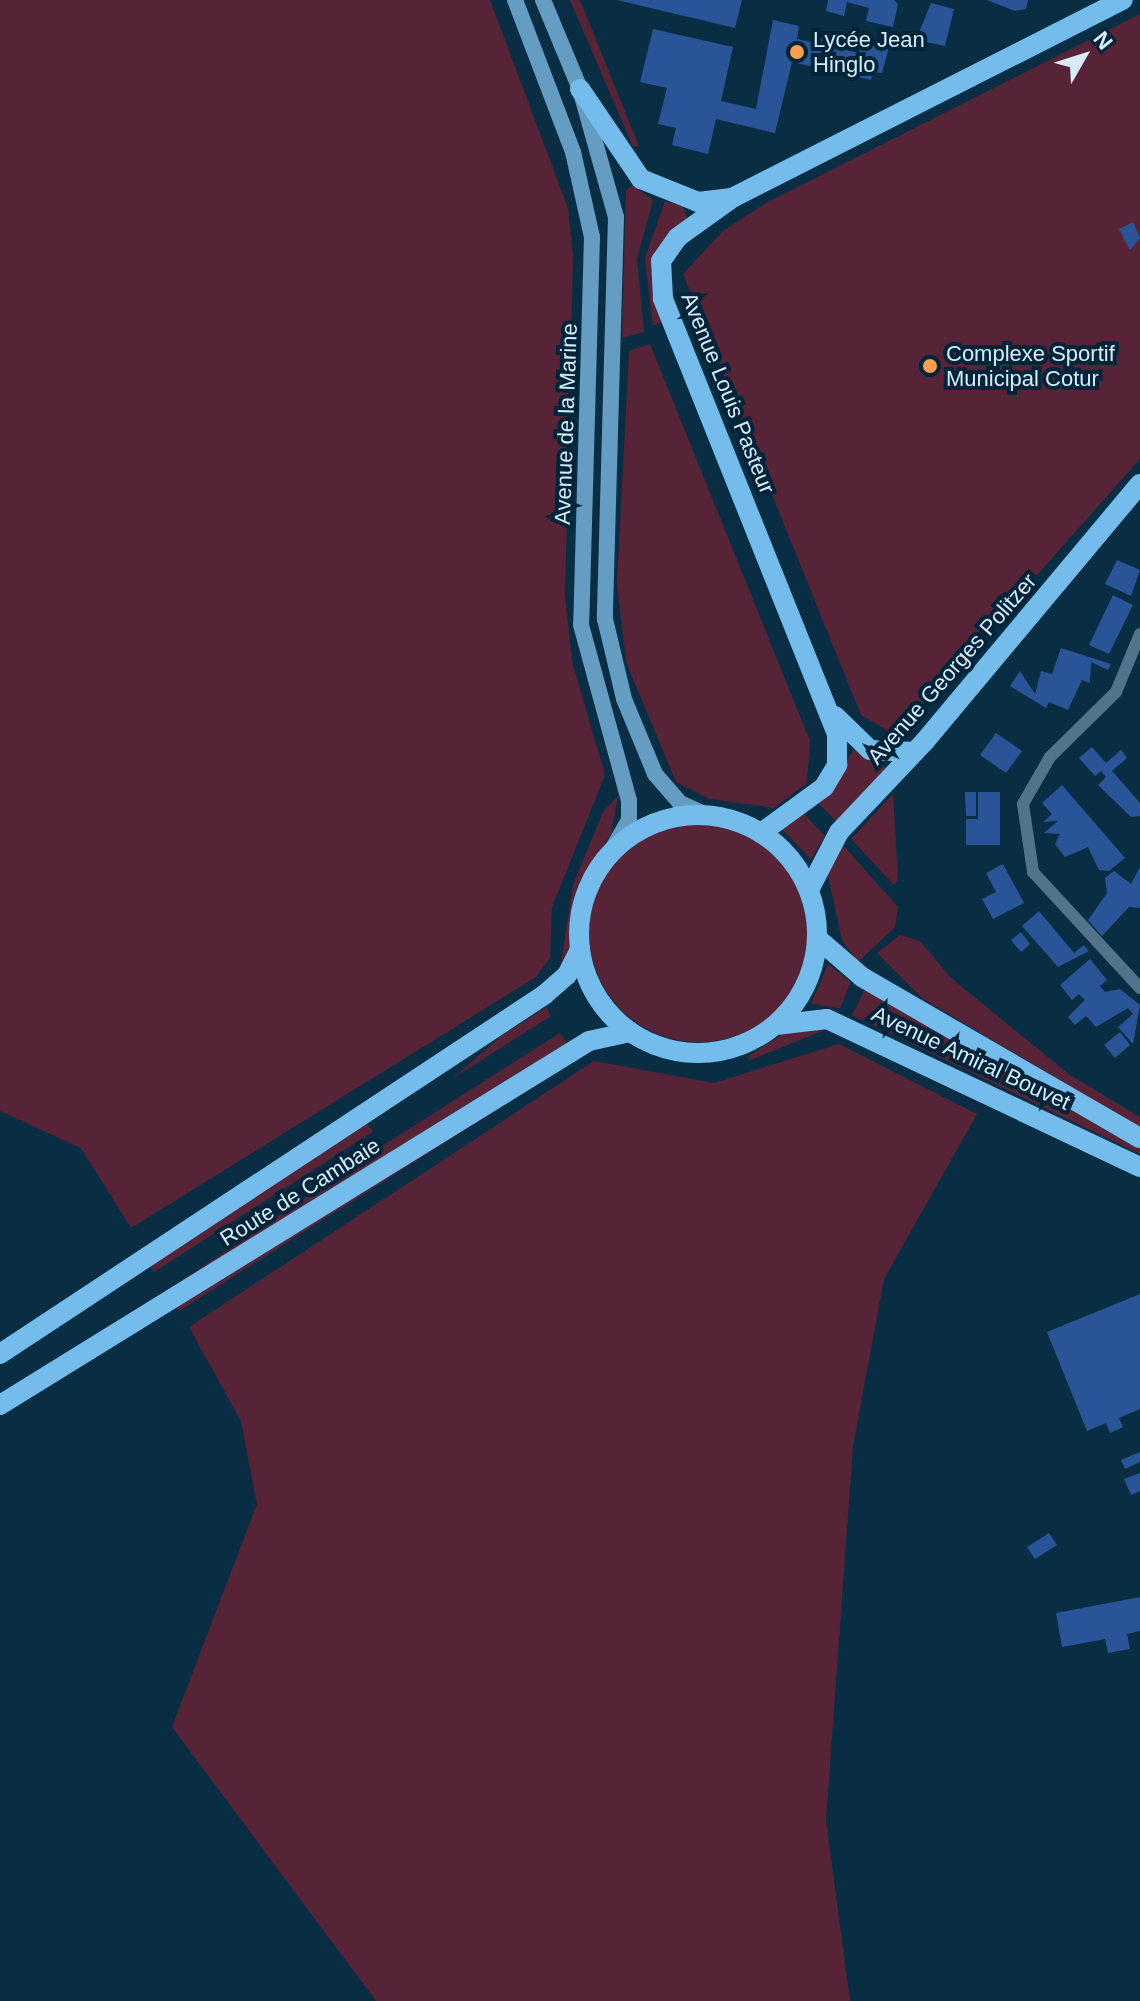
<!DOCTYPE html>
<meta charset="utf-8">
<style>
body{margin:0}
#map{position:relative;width:1140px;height:2001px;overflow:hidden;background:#092e43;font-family:Arial,sans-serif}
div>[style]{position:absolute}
.green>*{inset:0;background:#562436}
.round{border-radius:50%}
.building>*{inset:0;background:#295497}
.street>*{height:12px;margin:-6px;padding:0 6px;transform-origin:6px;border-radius:6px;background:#51738b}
.secondary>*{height:16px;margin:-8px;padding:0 8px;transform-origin:8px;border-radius:8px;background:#649cc2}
.primary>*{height:20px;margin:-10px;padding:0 10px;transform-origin:10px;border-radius:10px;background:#73bcec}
.primary>.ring{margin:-10px;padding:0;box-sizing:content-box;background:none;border:20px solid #73bcec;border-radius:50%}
.dots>*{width:22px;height:22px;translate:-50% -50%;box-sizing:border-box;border:4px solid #002439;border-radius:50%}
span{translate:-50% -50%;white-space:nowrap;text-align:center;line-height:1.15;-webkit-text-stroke:8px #002439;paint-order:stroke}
.poi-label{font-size:22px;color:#d8ebf9}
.left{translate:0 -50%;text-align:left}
.street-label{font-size:22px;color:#d8ebf9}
.north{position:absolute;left:1044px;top:16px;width:80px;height:80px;-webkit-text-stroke:6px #002439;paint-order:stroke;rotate:51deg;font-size:22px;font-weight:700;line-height:32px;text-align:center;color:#d8ebf9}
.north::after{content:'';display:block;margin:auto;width:28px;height:36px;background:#d8ebf9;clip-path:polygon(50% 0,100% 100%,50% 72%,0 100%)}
</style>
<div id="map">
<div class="green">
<i style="clip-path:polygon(0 0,490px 0,568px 208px,573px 257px,565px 595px,572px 661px,605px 775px,552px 907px,550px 958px,536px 977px,131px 1228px,81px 1148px,0 1111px)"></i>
<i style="clip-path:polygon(570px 0,580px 0,639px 146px,633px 147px)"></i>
<i style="clip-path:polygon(1140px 14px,1140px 459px,895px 735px,861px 715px,683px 274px,723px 231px,766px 203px)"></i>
<i style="clip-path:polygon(633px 185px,653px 200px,637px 259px,644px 332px,622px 338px,626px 190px)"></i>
<i style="clip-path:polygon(665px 201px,683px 206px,687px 219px,671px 233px,663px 321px,653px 326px,645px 258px)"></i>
<i style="clip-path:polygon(650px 344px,810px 741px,807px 783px,774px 808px,710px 799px,676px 782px,626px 662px,617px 583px,629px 351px)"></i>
<i style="clip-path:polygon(855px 748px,890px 770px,838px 823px,817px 802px)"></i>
<i style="clip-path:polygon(893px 794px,898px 880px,894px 885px,851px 839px)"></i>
<i style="clip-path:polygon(618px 796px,611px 834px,577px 887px,571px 948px,560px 970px,573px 885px,603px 812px)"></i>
<i style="clip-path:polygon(804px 814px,825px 836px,811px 859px,780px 827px)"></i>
<i class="round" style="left:589px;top:822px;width:220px;height:220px"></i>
<i style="clip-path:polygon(842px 844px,898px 907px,895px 927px,858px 962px,842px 940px,827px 871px)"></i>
<i style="clip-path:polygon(900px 935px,920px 941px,950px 977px,1070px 1075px,1140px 1117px,1140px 1128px,922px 998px,877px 953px)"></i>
<i style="clip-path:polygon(828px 964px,851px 982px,840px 1008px,811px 1004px)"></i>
<i style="clip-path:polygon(866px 987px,1140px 1144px,1140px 1154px,852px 1015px)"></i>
<i style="clip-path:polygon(546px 1007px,551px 1016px,452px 1079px,501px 1036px)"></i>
<i style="clip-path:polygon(794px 1027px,830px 1028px,748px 1061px,750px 1055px)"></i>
<i style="clip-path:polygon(560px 1033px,567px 1043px,168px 1290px,382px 1146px)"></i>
<i style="clip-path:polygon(839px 1044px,977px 1114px,884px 1279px,853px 1446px,826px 1820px,850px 2001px,376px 2001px,172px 1727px,257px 1504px,241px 1421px,189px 1327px,594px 1061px,714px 1083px)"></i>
<i style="clip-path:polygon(577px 1059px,179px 1311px,176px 1307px)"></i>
<i style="clip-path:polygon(367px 1123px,373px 1132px,154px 1272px,148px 1263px)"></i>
</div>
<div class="building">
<i style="clip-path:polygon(617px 0,742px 0,735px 28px)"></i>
<i style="clip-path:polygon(828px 0,894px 0,898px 4px,893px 27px,866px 21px,869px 8px,847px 2px,844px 16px,826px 11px)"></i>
<i style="clip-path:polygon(987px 0,1028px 0,1026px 9px,1015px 11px)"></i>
<i style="clip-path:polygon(931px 3px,954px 9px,945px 46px,916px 40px)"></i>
<i style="clip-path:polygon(773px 20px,799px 26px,797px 39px,819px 44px,822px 31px,839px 36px,837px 48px,859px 53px,861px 41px,889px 47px,882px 73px,873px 72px,871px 80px,792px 62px,775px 133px,716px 119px,708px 154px,672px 145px,676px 128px,658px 124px,667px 88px,640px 82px,653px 29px,733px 47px,721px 101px,756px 109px)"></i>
<i style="clip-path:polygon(1133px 222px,1140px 238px,1130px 250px,1119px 229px)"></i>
<i style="clip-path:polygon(1117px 560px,1140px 570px,1131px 596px,1105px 584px)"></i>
<i style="clip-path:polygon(1113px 595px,1133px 605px,1109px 654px,1089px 645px)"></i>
<i style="clip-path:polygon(1061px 648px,1111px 664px,1108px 670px,1091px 662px,1090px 683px,1082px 680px,1068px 710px,1049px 702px,1046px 708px,1010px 686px,1020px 671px,1035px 694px,1041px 671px,1052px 674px)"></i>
<i style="clip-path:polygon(996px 733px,1022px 751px,1006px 773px,980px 755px)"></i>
<i style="clip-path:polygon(1092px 747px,1106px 763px,1121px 750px,1127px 758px,1112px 771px,1140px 803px,1140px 816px,1131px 817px,1098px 785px,1106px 777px,1101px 771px,1095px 776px,1079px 758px)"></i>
<i style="clip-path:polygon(1062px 785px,1125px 858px,1109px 871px,1099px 870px,1088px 847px,1065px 857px,1055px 844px,1060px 834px,1044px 833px,1058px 821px,1043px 822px,1052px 814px,1042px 803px)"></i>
<i style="clip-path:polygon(965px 792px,976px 792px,976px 816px,966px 816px)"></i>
<i style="clip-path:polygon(978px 792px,1000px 792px,1000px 845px,966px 845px,966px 819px,978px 819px)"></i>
<i style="clip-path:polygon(1003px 864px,1024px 903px,993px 919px,982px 899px,996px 892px,986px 873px)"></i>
<i style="clip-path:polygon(1140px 867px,1140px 908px,1129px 907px,1102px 936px,1088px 920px,1107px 893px,1105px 878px,1114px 871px,1131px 884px)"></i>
<i style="clip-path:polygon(1039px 911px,1074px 953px,1084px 945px,1089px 951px,1058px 967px,1022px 926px)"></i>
<i style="clip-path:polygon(1021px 932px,1030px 944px,1021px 952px,1011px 940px)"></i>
<i style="clip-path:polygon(1090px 959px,1107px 980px,1100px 986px,1105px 992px,1120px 989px,1140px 1005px,1133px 1044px,1118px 1027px,1133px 1014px,1128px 1008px,1096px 1027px,1086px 1016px,1075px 1025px,1068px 1017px,1085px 1000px,1079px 994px,1072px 1000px,1060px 985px)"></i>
<i style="clip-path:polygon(1120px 1032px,1130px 1045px,1115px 1058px,1104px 1045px)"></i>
<i style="clip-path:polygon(1140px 1294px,1140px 1409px,1119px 1418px,1123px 1427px,1110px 1433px,1106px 1423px,1087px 1431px,1047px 1332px)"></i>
<i style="clip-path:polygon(1140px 1452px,1140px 1462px,1125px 1469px,1121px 1460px)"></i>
<i style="clip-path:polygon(1140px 1473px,1140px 1491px,1131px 1495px,1124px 1479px)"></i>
<i style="clip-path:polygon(1049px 1533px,1057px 1545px,1035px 1559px,1027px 1547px)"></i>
<i style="clip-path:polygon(1140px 1597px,1140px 1631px,1127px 1634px,1130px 1649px,1108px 1653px,1105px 1639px,1062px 1647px,1056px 1613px)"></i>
</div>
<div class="street">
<i style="left:1140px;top:634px;width:63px;rotate:112.5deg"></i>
<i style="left:1116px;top:692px;width:93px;rotate:135.4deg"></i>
<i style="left:1050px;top:757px;width:54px;rotate:119.9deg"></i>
<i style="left:1023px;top:804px;width:69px;rotate:81.6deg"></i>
<i style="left:1033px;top:872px;width:158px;rotate:47.3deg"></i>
</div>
<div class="secondary">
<i style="left:515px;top:0;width:163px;rotate:69.1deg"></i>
<i style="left:573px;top:152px;width:87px;rotate:77.4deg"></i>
<i style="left:592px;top:237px;width:388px;rotate:91.6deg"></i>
<i style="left:581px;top:625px;width:182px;rotate:74.7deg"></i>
<i style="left:629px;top:801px;width:19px;rotate:90deg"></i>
<i style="left:629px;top:820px;width:36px;rotate:120deg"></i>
<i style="left:543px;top:0;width:96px;rotate:67.4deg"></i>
<i style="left:580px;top:89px;width:133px;rotate:74.3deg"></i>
<i style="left:616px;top:217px;width:402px;rotate:91.6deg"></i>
<i style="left:605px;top:619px;width:82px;rotate:76.6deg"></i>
<i style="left:624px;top:699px;width:81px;rotate:67.5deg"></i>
<i style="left:655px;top:774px;width:38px;rotate:49deg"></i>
<i style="left:680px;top:803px;width:30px;rotate:24deg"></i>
</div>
<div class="primary">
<i style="left:580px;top:89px;width:109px;rotate:55.9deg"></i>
<i style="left:641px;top:179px;width:61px;rotate:22deg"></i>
<i style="left:698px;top:202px;width:34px;rotate:-7deg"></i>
<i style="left:835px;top:716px;width:49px;rotate:44.2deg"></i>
<i style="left:870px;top:750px;width:45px;rotate:2.5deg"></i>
<i class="ring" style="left:579px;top:815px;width:218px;height:218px"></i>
<i style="left:761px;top:833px;width:78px;rotate:-36.1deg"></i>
<i style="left:824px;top:787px;width:26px;rotate:-59deg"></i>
<i style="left:837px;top:765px;width:31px;rotate:-90deg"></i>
<i style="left:837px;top:734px;width:469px;rotate:-111.8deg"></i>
<i style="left:663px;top:298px;width:37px;rotate:-93deg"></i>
<i style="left:661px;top:261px;width:29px;rotate:-55deg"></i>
<i style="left:678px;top:237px;width:67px;rotate:-35.8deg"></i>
<i style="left:732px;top:198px;width:438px;rotate:-26.9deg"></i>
<i style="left:809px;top:890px;width:65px;rotate:-62.7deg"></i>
<i style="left:839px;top:832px;width:125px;rotate:-46.6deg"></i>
<i style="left:925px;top:741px;width:335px;rotate:-50.1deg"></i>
<i style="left:817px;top:938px;width:60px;rotate:40.9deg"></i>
<i style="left:862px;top:977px;width:321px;rotate:30.1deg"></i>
<i style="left:776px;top:1025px;width:51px;rotate:-6.7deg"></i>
<i style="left:827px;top:1019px;width:346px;rotate:25.3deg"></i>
<i style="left:0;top:1354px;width:652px;rotate:-33.42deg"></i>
<i style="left:544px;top:995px;width:30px;rotate:-41deg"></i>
<i style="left:567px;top:975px;width:29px;rotate:-63deg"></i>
<i style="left:0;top:1405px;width:692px;rotate:-31.72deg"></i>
<i style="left:589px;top:1041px;width:42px;rotate:-12.4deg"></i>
</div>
<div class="dots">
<i style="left:797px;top:52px;background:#fa9f4f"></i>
<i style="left:930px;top:366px;background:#fa9f4f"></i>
</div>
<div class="poi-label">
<span class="left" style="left:813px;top:52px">Lycée Jean<br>Hinglo</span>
<span class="left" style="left:946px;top:366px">Complexe Sportif<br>Municipal Cotur</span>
</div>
<div class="street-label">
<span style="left:728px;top:393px;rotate:68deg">Avenue Louis Pasteur</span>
<span style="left:566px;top:424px;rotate:-88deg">Avenue de la Marine</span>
<span style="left:952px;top:669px;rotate:-49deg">Avenue Georges Politzer</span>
<span style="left:971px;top:1058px;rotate:25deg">Avenue Amiral Bouvet</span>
<span style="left:300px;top:1192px;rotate:-32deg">Route de Cambaie</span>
</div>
<div class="north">N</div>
</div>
